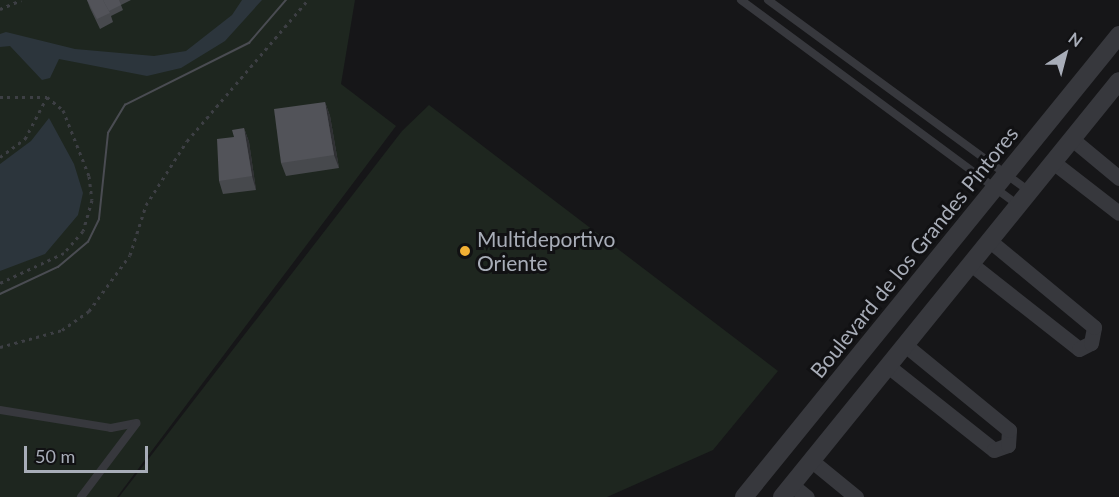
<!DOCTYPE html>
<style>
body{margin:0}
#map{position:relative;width:1119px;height:497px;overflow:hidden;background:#161618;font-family:Lato,sans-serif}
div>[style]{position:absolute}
.green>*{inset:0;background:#1e261f}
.water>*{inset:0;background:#2c353c}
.path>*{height:3px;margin-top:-1.5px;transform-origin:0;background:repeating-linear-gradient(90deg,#3d3f44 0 3px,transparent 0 7.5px)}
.service>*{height:8px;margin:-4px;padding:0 4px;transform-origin:4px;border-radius:4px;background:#37383d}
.minor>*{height:15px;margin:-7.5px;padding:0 7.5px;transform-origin:7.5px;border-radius:7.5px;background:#37383d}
.tertiary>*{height:18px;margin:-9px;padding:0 9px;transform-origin:9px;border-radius:9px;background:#37383d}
.tram>*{height:1.5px;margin:-0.75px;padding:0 0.75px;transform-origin:0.75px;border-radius:0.75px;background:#4a4c52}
.wall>*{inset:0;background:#47494d}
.shaded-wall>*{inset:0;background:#2f3033}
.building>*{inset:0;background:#525359}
.dots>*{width:16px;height:16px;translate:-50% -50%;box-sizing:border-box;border:3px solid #111113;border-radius:50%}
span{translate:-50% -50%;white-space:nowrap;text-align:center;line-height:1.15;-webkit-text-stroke:6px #111113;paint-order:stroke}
.poi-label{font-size:21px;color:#a8adb8}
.left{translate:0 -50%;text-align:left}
.street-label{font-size:21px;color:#a8adb8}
.north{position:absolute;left:1035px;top:24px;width:60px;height:60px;-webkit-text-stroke:4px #111113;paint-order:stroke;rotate:36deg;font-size:16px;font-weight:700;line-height:24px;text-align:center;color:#a8adb8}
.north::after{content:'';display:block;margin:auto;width:21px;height:27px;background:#a8adb8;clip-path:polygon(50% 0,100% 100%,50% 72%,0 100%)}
.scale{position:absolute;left:24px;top:446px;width:124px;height:27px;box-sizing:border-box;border:3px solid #a8adb8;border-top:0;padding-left:8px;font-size:18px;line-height:21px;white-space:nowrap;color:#a8adb8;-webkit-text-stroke:4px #111113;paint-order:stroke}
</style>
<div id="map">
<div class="green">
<i style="clip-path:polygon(0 0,355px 0,341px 84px,396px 126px,117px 497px,0 497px)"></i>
<i style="clip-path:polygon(429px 105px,778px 371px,713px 450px,607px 497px,119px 497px,402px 131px)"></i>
</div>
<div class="water">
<i style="clip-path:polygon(242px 0,262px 0,225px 41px,181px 68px,147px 76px,59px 59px,50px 78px,42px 80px,10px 46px,0 47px,0 34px,6px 32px,75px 49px,154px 56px,186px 51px,232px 15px)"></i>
<i style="clip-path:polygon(49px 118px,74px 164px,83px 193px,78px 215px,45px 254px,0 271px,0 164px,31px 141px)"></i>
</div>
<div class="path">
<i style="left:0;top:9px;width:23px;rotate:-23deg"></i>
<i style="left:0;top:97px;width:47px"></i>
<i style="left:47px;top:97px;width:21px;rotate:39deg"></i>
<i style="left:63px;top:110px;width:71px;rotate:68.5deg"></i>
<i style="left:89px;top:176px;width:24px;rotate:83deg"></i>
<i style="left:92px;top:200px;width:32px;rotate:106deg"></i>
<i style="left:83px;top:231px;width:29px;rotate:131deg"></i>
<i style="left:64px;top:253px;width:71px;rotate:154.9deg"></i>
<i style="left:0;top:157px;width:31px;rotate:-36deg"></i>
<i style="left:25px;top:139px;width:47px;rotate:-62.4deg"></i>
<i style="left:0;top:347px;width:64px;rotate:-15.3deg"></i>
<i style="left:62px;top:330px;width:33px;rotate:-35deg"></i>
<i style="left:89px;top:311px;width:69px;rotate:-53.8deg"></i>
<i style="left:130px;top:255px;width:52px;rotate:-72.3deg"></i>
<i style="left:146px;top:205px;width:76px;rotate:-57.4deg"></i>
<i style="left:187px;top:141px;width:186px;rotate:-49.4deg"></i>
</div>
<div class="service">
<i style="left:741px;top:0;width:343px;rotate:36.5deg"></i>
<i style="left:768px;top:0;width:323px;rotate:36.2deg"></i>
<i style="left:0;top:410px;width:112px;rotate:9.2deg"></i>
<i style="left:111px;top:428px;width:26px;rotate:-11deg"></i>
<i style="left:81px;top:497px;width:91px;rotate:-53deg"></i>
</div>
<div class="minor">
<i style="left:1072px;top:139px;width:61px;rotate:39.7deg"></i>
<i style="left:1053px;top:162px;width:83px;rotate:37.7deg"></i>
<i style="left:971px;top:264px;width:137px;rotate:38.2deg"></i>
<i style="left:1079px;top:349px;width:13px;rotate:-27deg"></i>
<i style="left:1091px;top:343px;width:16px;rotate:-79deg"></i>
<i style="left:1094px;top:327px;width:135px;rotate:-140.4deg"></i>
<i style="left:888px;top:366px;width:135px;rotate:38.4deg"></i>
<i style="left:994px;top:450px;width:15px;rotate:-20deg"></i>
<i style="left:1008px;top:445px;width:15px;rotate:-86deg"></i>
<i style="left:1009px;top:430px;width:134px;rotate:-140.7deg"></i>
<i style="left:812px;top:461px;width:57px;rotate:39.3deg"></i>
<i style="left:792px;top:485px;width:19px;rotate:39deg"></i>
</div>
<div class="tertiary">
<i style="left:744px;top:497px;width:595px;rotate:-50.93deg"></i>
<i style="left:782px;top:497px;width:535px;rotate:-50.99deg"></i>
</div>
<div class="tram">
<i style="left:0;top:294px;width:64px;rotate:-25deg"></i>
<i style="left:58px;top:267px;width:39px;rotate:-40deg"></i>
<i style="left:88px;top:242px;width:25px;rotate:-64deg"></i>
<i style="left:99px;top:219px;width:86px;rotate:-84deg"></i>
<i style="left:108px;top:133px;width:33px;rotate:-59deg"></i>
<i style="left:125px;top:105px;width:139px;rotate:-26.6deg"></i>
<i style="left:249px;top:43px;width:57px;rotate:-49.3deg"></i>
</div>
<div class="wall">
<i style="clip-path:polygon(87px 0,131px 0,121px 5px,123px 10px,111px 16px,113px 22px,100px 29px,90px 8px)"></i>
<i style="clip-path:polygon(325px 102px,330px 116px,339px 168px,286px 176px,281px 163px)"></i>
<i style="clip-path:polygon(244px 128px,249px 142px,256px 190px,223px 194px,219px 181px,234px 137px)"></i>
</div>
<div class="shaded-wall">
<i style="clip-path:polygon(325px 102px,330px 116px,339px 168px,334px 155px)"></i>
<i style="clip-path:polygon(244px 128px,249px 142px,256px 190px,252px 176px)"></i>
</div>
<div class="building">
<i style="clip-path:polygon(87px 0,103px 0,110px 13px,97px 19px)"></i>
<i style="clip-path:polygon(103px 0,120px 0,119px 0,121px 5px,109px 11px)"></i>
<i style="clip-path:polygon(325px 102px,334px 155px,281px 163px,274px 109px)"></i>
<i style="clip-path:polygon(244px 128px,252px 176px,219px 181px,217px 139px,234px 137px,232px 130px)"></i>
</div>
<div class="dots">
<i style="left:465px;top:251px;background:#f2b134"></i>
</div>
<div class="poi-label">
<span class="left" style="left:477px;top:251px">Multideportivo<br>Oriente</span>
</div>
<div class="street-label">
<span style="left:914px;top:252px;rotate:-51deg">Boulevard de los Grandes Pintores</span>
</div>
<div class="north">N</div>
<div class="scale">50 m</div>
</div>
